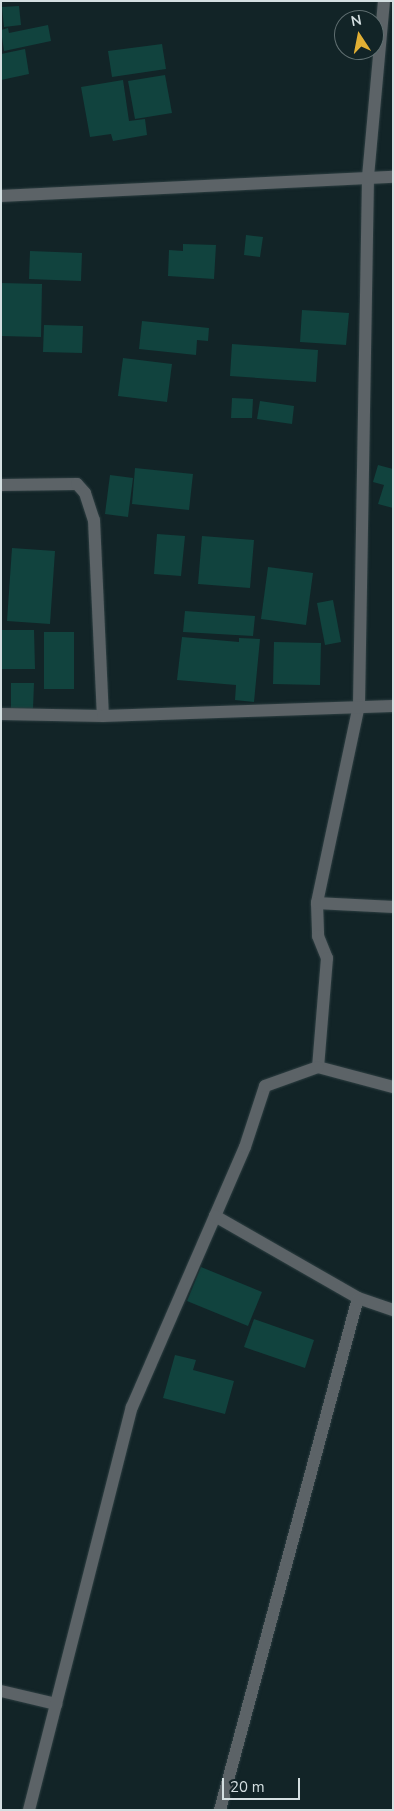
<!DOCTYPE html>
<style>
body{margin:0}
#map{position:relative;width:394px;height:1811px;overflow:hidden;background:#122427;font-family:"Nunito Sans",sans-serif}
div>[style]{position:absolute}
.building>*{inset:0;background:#11433e}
.roads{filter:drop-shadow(0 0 1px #2d3e41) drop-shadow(0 0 1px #2d3e41)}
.minor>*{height:12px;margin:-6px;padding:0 6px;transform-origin:6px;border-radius:6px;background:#5c6367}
span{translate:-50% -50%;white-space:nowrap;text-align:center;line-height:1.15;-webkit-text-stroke:4px #122427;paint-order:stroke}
.frame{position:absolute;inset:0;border:2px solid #d4dfe1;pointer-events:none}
.north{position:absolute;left:334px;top:10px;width:50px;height:50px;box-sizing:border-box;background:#122427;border:1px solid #606f71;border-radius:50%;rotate:349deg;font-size:14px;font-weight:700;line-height:20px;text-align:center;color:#d4dfe1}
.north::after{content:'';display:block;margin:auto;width:18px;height:22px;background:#e2af34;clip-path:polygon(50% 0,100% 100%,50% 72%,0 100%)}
.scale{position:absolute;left:222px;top:1778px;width:78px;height:22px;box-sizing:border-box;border:2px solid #d4dfe1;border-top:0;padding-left:6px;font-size:15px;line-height:18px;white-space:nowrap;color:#d4dfe1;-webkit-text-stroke:4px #122427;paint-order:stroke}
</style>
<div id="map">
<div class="building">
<i style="clip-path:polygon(19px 6px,21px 25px,4px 27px,2px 7px)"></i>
<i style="clip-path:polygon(48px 25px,51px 41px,4px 51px,1px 30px,8px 28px,9px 33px)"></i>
<i style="clip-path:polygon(162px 44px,166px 69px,112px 77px,108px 51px)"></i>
<i style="clip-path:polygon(25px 49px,29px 74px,1px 80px,1px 54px)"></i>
<i style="clip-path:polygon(165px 75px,172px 113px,135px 119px,128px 81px)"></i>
<i style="clip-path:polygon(123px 80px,129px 121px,145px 119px,147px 135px,113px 141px,111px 134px,90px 137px,81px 87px)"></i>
<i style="clip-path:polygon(246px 235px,263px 237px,260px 257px,244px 255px)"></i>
<i style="clip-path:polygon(183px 244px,216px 245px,214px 279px,168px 276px,169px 250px,183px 251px)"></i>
<i style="clip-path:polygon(30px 251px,82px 253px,81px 281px,29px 279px)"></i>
<i style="clip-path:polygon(1px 283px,42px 284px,41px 337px,1px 336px)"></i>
<i style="clip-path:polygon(302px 310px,349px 313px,346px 345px,300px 342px)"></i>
<i style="clip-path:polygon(142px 321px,209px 328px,208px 341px,197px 340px,196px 355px,139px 349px)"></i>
<i style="clip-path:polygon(44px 325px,83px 326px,82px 353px,43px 352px)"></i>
<i style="clip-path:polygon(232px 344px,318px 350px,316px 382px,230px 376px)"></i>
<i style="clip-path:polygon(123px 358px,172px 364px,167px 402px,118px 396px)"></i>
<i style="clip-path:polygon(232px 398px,253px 399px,252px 418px,231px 418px)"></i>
<i style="clip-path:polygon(260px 401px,294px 406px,292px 424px,257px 419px)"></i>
<i style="clip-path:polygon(378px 465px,393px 469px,393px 508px,378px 504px,384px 485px,373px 482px)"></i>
<i style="clip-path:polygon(135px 468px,193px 474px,189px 510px,132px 504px)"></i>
<i style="clip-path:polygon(110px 475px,133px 478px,128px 517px,105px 514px)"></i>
<i style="clip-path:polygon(157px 534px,185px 536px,181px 576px,154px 574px)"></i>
<i style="clip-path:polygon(202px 536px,254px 540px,250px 588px,198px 584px)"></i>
<i style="clip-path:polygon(12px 548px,55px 551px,50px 624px,7px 621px)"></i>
<i style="clip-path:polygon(268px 567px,313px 573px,306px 625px,261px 619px)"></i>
<i style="clip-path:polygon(333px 600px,341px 642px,325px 645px,317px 603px)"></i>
<i style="clip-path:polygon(185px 611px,255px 616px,253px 636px,183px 632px)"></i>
<i style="clip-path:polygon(1px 630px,34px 630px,35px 669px,1px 669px)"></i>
<i style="clip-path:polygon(44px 632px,74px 632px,74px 689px,44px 689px)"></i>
<i style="clip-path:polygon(182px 637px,239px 642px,239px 638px,260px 639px,254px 702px,235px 700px,236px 685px,177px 680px)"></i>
<i style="clip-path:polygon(274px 642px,321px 643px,320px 685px,273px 684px)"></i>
<i style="clip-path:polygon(11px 683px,34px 683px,33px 709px,11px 709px)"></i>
<i style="clip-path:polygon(201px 1267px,262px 1292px,248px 1326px,187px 1301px)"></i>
<i style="clip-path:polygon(254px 1319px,314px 1340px,305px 1368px,244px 1347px)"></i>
<i style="clip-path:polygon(175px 1355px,196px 1360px,193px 1370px,234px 1381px,225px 1414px,163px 1398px)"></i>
</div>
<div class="roads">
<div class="minor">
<i style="left:384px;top:1px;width:178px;rotate:95.2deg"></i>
<i style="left:368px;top:178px;width:527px;rotate:90.98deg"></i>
<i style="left:359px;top:705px;width:202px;rotate:102deg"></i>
<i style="left:317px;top:903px;width:33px;rotate:88deg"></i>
<i style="left:318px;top:936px;width:24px;rotate:68deg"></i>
<i style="left:327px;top:958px;width:109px;rotate:94.7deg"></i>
<i style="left:318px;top:1067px;width:78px;rotate:14.9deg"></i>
<i style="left:1px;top:196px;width:392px;rotate:-2.8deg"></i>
<i style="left:1px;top:485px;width:76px;rotate:-0.8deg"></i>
<i style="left:77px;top:484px;width:12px;rotate:48deg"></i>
<i style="left:85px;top:493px;width:28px;rotate:72deg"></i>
<i style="left:94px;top:520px;width:196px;rotate:87.4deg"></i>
<i style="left:1px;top:714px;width:102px;rotate:1.1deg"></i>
<i style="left:103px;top:716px;width:290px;rotate:-2deg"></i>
<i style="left:317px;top:903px;width:76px;rotate:3deg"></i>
<i style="left:215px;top:1216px;width:75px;rotate:-66.5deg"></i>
<i style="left:245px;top:1147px;width:64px;rotate:-71.8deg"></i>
<i style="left:265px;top:1086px;width:56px;rotate:-19.7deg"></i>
<i style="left:1px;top:1691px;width:57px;rotate:13.3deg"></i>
<i style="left:29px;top:1810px;width:416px;rotate:-75.7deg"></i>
<i style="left:132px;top:1407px;width:208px;rotate:-66.5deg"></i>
<i style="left:215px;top:1216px;width:165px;rotate:29.8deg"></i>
<i style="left:358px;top:1298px;width:37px;rotate:19deg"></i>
<i style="left:220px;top:1810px;width:530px;rotate:-74.92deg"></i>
</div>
</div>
<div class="frame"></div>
<div class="north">N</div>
<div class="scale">20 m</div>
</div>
